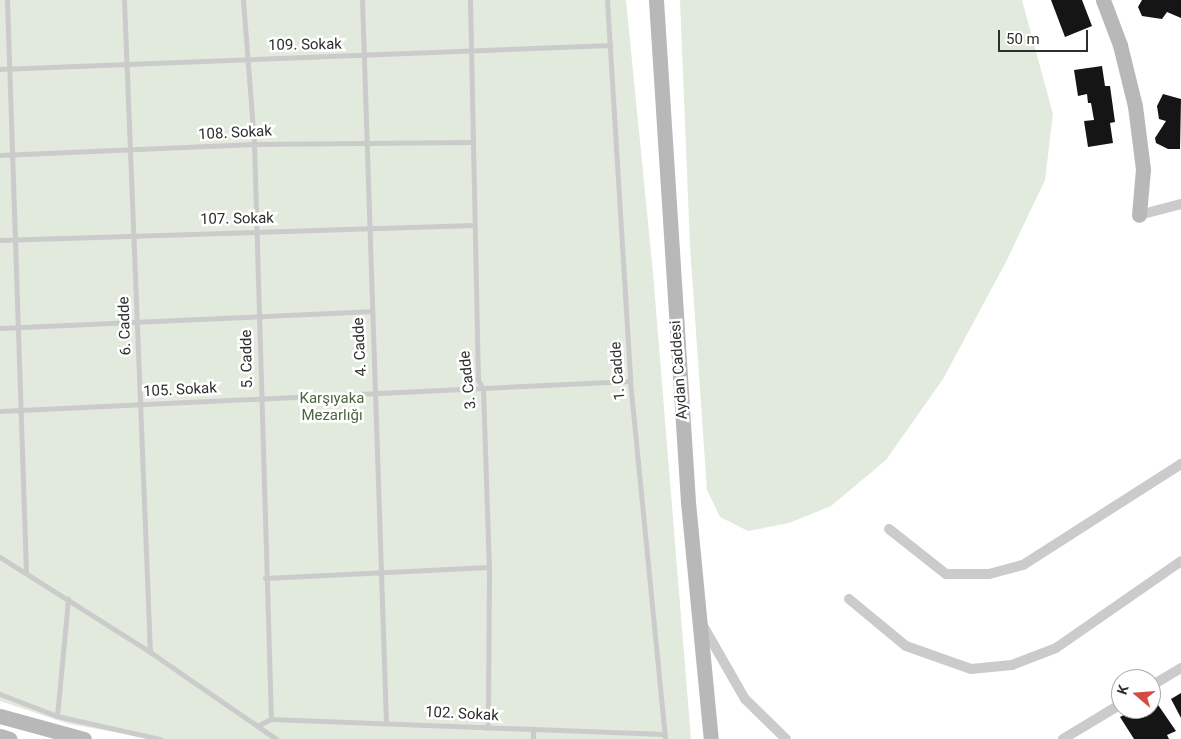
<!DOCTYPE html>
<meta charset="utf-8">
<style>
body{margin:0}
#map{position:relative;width:1181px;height:739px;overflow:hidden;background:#fff;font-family:Roboto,sans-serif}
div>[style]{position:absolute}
.green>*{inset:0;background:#e2eadd}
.building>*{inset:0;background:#151515}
.lane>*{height:5px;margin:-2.5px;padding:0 2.5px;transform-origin:2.5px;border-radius:2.5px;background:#cbcbcb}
.street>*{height:10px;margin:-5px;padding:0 5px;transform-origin:5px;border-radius:5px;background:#cbcbcb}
.secondary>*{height:15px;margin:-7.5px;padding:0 7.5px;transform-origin:7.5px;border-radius:7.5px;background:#b8b8b8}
span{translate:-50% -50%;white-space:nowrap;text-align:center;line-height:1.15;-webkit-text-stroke:5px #fff;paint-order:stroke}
.street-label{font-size:15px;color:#2e2e2e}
.park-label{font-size:15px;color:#4c6540}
.north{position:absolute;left:1111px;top:669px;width:50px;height:50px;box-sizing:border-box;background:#fff;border:1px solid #ababab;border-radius:50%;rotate:288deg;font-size:14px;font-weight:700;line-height:20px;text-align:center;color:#2e2e2e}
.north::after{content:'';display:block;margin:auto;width:18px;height:22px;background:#d44b41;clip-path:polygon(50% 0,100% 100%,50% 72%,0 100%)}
.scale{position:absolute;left:998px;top:30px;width:90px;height:22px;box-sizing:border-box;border:2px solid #2e2e2e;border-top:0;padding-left:6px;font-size:15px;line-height:18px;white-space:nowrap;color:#2e2e2e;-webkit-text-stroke:4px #fff;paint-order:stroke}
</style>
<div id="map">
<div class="green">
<i style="clip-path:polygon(0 0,626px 0,653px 273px,691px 739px,154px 739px,69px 724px,0 701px)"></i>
<i style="clip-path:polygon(680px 0,1022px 0,1053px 114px,1045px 180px,1007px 260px,943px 379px,886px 460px,831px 506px,789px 523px,748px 531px,720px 517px,707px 490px,690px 246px)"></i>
</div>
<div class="building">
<i style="clip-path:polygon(1051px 0,1082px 0,1092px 26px,1065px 37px)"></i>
<i style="clip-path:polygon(1142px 0,1181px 0,1181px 18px,1167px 12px,1162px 19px,1142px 16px,1138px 7px)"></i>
<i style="clip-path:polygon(1102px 66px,1105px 86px,1110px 86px,1115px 122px,1110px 123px,1113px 143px,1088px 147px,1084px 121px,1094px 120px,1091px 103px,1088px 103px,1087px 94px,1078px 96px,1074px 70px)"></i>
<i style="clip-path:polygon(1163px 94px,1181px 99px,1180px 149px,1168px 149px,1156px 143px,1155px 138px,1166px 121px,1159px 119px,1157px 106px)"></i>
<i style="clip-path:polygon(1181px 693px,1181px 718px,1171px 699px)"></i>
<i style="clip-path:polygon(1154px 699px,1176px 731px,1167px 735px,1169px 739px,1134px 739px,1120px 717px,1135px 709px,1151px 709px,1151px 701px)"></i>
</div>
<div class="lane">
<i style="left:7px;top:0;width:573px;rotate:88.1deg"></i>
<i style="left:124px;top:0;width:653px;rotate:87.72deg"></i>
<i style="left:243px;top:0;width:144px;rotate:85.6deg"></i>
<i style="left:254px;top:144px;width:575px;rotate:88.31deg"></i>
<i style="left:362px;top:0;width:723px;rotate:88.1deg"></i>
<i style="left:470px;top:0;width:380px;rotate:88.8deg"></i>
<i style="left:478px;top:380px;width:10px;rotate:61deg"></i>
<i style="left:483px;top:389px;width:178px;rotate:88.1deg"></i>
<i style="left:489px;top:567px;width:161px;rotate:90.4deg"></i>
<i style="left:607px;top:0;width:382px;rotate:86.5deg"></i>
<i style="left:630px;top:381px;width:360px;rotate:84.4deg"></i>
<i style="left:0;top:69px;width:611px;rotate:-2.25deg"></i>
<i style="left:0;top:155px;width:254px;rotate:-2.5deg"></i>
<i style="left:254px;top:144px;width:218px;rotate:-0.5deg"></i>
<i style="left:0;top:240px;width:474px;rotate:-1.8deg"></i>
<i style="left:0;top:328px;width:370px;rotate:-2.6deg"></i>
<i style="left:0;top:411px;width:631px;rotate:-2.73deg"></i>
<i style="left:0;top:557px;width:178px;rotate:32.3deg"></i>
<i style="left:150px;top:652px;width:153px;rotate:34.6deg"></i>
<i style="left:265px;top:578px;width:224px;rotate:-2.8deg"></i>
<i style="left:0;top:694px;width:61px;rotate:21.1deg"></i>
<i style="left:57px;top:716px;width:106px;rotate:12.6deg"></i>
<i style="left:57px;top:716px;width:118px;rotate:-84.6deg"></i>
<i style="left:259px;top:725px;width:13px;rotate:-27deg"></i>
<i style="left:271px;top:719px;width:393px;rotate:2.2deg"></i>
<i style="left:533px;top:739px;width:10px;rotate:-90deg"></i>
</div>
<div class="street">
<i style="left:1139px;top:215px;width:43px;rotate:-14.7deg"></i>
<i style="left:889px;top:529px;width:73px;rotate:38.3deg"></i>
<i style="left:946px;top:574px;width:43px"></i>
<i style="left:989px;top:574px;width:35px;rotate:-15deg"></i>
<i style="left:1023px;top:565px;width:188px;rotate:-32.6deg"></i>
<i style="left:849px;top:599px;width:74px;rotate:39.5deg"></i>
<i style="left:906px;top:646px;width:69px;rotate:19.5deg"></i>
<i style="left:971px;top:669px;width:41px;rotate:-5.6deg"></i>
<i style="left:1012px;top:665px;width:47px;rotate:-21.1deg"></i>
<i style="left:1056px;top:648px;width:152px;rotate:-34.8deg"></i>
<i style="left:702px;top:624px;width:86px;rotate:60.2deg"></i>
<i style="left:745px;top:699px;width:57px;rotate:44.3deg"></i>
<i style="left:1151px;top:686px;width:35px;rotate:-31deg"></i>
<i style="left:1063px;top:739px;width:68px;rotate:-31.1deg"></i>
</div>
<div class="secondary">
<i style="left:656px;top:0;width:503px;rotate:86.35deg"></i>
<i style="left:688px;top:502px;width:238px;rotate:84.5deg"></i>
<i style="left:1103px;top:0;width:48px;rotate:69.3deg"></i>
<i style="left:1120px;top:45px;width:63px;rotate:76.2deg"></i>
<i style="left:1135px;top:106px;width:64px;rotate:82.8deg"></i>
<i style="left:1143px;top:169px;width:46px;rotate:95deg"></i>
<i style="left:0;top:716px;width:87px;rotate:15.3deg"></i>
<i style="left:0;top:736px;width:10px;rotate:17deg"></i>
</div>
<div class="street-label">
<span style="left:305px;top:45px;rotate:-1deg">109. Sokak</span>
<span style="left:235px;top:133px;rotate:-3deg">108. Sokak</span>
<span style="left:237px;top:219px;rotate:-1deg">107. Sokak</span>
<span style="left:125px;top:326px;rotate:-92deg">6. Cadde</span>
<span style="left:360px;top:347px;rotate:-93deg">4. Cadde</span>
<span style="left:247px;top:359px;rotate:-91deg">5. Cadde</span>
<span style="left:679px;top:370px;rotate:-94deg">Aydan Caddesi</span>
<span style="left:618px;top:371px;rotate:-94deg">1. Cadde</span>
<span style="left:468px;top:380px;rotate:-96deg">3. Cadde</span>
<span style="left:180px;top:390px;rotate:-3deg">105. Sokak</span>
<span style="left:462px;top:714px;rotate:3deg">102. Sokak</span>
</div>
<div class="park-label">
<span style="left:332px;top:407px">Karşıyaka<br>Mezarlığı</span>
</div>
<div class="north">K</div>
<div class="scale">50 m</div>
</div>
